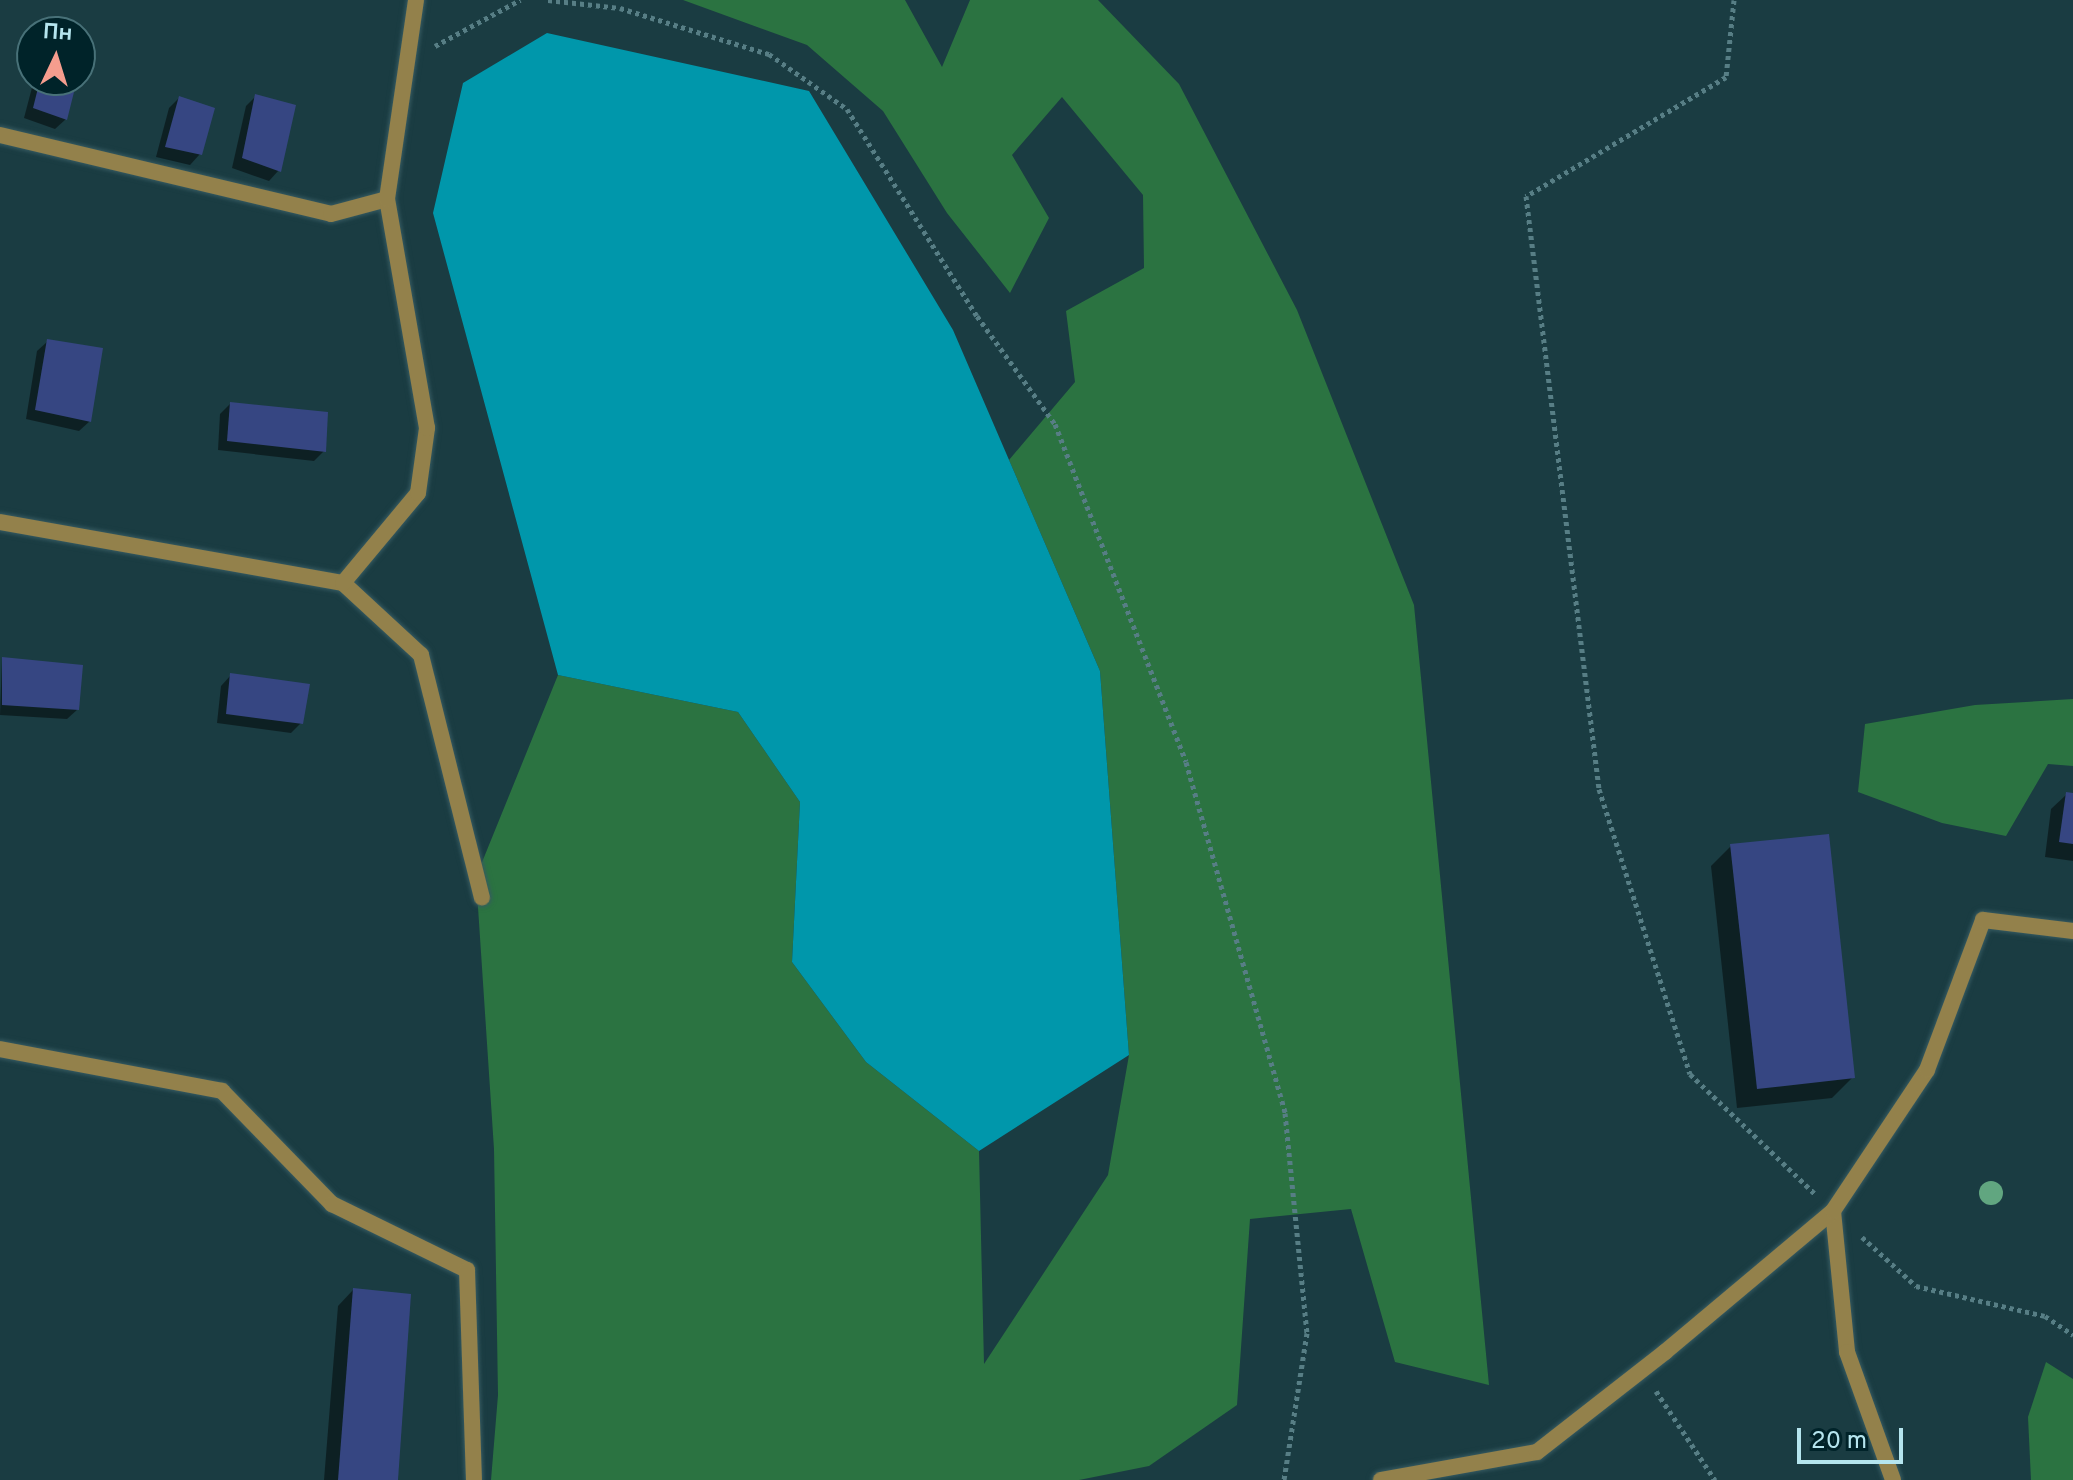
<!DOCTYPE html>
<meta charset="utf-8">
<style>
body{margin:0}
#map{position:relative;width:2073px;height:1480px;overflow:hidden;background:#1a3c42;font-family:Overpass,sans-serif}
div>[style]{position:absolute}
.forest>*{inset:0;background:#2b7341}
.water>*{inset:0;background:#0097ab}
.shadow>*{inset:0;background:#0007}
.building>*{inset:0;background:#364682}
.path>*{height:5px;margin-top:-2.5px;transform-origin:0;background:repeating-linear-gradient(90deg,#577e85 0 4px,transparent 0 8px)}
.roads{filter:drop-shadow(0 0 2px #365a61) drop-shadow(0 0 2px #365a61)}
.street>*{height:16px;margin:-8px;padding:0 8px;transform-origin:8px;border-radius:8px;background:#93814b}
.trees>*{width:24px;height:24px;margin:-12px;border-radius:50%;background:#61a680}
span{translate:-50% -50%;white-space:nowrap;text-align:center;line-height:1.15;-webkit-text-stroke:8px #002329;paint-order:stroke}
.north{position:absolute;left:16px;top:16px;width:80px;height:80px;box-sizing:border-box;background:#002329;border:2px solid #487178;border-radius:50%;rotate:4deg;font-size:22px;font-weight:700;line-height:32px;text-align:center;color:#b5e5ee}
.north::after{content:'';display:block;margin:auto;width:28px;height:36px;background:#f59d8e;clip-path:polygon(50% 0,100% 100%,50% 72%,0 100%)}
.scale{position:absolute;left:1797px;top:1428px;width:106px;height:36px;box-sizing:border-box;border:4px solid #b5e5ee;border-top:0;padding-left:10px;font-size:24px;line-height:28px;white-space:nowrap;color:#b5e5ee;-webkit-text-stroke:6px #002329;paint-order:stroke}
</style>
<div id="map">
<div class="forest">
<i style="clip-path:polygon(683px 0,905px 0,942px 67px,970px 0,1098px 0,1179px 84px,1297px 310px,1414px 605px,1489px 1385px,1395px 1362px,1351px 1209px,1250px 1219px,1237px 1405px,1149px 1466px,1079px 1480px,491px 1480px,498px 1395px,494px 1149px,476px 877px,558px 675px,738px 712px,800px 802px,792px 962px,866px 1062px,979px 1151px,984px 1364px,1108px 1175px,1129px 1055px,1100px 671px,1009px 460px,1075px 382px,1066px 311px,1144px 268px,1143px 195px,1062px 97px,1012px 155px,1049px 218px,1010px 293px,947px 213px,883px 111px,807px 45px)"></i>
<i style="clip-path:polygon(2073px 699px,2073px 766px,2048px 764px,2006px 836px,1942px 823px,1858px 792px,1865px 724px,1975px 705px)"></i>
<i style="clip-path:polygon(2046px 1362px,2073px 1379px,2073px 1480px,2031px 1480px,2028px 1417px)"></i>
</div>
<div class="water">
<i style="clip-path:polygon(547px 33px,809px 91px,953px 330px,1100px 671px,1129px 1055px,979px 1151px,866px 1062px,792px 962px,800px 802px,738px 712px,558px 675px,433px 213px,463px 83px)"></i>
</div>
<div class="shadow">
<i style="clip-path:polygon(34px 80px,74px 80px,66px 119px,55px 129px,24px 118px)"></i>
<i style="clip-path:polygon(256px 96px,279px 170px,269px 181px,232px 168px,246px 106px)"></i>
<i style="clip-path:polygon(179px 98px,200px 154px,190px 165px,156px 157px,169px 108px)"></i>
<i style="clip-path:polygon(48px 341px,90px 421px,79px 431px,26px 419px,37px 351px)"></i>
<i style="clip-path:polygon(230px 404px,324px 451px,314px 461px,218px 450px,220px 414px)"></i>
<i style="clip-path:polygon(2px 659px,78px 709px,67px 719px,0 715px)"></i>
<i style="clip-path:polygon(231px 675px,301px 723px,291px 733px,217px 723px,221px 686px)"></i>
<i style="clip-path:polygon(2067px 794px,2073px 795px,2073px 861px,2045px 857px,2051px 809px)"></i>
<i style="clip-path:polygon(1731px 846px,1853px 1077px,1832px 1098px,1737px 1108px,1711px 866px)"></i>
<i style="clip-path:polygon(353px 1290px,396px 1480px,324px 1480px,338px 1306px)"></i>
</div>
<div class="building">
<i style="clip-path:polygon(40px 80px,77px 80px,67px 120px,33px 108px)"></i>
<i style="clip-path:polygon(255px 94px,296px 105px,281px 172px,242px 158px)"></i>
<i style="clip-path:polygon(179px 96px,215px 108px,202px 155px,165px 147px)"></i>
<i style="clip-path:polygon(47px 339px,103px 348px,91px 422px,35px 410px)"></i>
<i style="clip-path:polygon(230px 402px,328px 412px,326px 452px,227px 441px)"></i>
<i style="clip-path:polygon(2px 657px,83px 665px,79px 710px,2px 705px)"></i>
<i style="clip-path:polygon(230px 673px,310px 684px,303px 724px,226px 714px)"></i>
<i style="clip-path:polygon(2066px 792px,2073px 793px,2073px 844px,2059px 842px)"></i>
<i style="clip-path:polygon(1829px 834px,1855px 1078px,1757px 1089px,1730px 844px)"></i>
<i style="clip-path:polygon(353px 1288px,411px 1294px,398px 1480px,338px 1480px)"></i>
</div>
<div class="path">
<i style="left:548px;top:0;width:72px;rotate:6.3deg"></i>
<i style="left:620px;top:8px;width:156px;rotate:17.2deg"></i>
<i style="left:769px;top:54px;width:95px;rotate:35.2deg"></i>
<i style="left:847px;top:109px;width:244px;rotate:57.9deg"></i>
<i style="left:977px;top:316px;width:133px;rotate:54.2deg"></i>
<i style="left:1055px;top:424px;width:362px;rotate:68.8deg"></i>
<i style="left:1186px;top:762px;width:365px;rotate:74.2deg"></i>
<i style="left:1285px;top:1113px;width:221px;rotate:84.3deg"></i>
<i style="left:1307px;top:1333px;width:149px;rotate:98.9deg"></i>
<i style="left:1734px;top:0;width:77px;rotate:95.9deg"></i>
<i style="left:1726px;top:77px;width:233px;rotate:149.2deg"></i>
<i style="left:1526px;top:196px;width:597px;rotate:82.98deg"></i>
<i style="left:1599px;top:789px;width:299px;rotate:72.3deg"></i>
<i style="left:1690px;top:1074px;width:175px;rotate:43.8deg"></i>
<i style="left:435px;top:46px;width:97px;rotate:-28.4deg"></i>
<i style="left:1862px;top:1237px;width:73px;rotate:42.2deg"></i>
<i style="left:1916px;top:1286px;width:132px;rotate:13.1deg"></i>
<i style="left:2045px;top:1316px;width:34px;rotate:34deg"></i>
<i style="left:1656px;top:1391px;width:107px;rotate:56.5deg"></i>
</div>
<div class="roads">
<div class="street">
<i style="left:0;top:135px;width:340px;rotate:13.4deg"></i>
<i style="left:331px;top:214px;width:58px;rotate:-15deg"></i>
<i style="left:0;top:522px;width:348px;rotate:10.1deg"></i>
<i style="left:343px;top:583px;width:106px;rotate:42.7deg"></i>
<i style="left:421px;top:655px;width:250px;rotate:75.9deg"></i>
<i style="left:343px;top:583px;width:117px;rotate:-50.2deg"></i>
<i style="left:418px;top:493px;width:66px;rotate:-82.1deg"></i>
<i style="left:427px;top:428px;width:232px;rotate:-99.9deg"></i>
<i style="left:387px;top:199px;width:201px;rotate:-81.7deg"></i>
<i style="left:0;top:1049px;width:226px;rotate:10.7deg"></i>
<i style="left:222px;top:1091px;width:158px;rotate:45.8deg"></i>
<i style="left:332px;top:1204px;width:150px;rotate:26.1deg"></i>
<i style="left:467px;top:1270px;width:210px;rotate:88.1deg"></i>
<i style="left:1833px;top:1211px;width:142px;rotate:84.3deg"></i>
<i style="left:1847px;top:1352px;width:136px;rotate:70.2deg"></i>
<i style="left:1381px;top:1480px;width:158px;rotate:-10.2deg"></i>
<i style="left:1537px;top:1452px;width:162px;rotate:-38deg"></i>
<i style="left:1665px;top:1352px;width:219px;rotate:-40deg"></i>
<i style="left:1833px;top:1211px;width:169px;rotate:-56.3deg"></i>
<i style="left:1927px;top:1070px;width:160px;rotate:-69.5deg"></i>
<i style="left:1983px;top:920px;width:91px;rotate:7deg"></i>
</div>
</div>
<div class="trees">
<i style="left:1991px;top:1193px"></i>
</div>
<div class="north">Пн</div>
<div class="scale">20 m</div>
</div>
